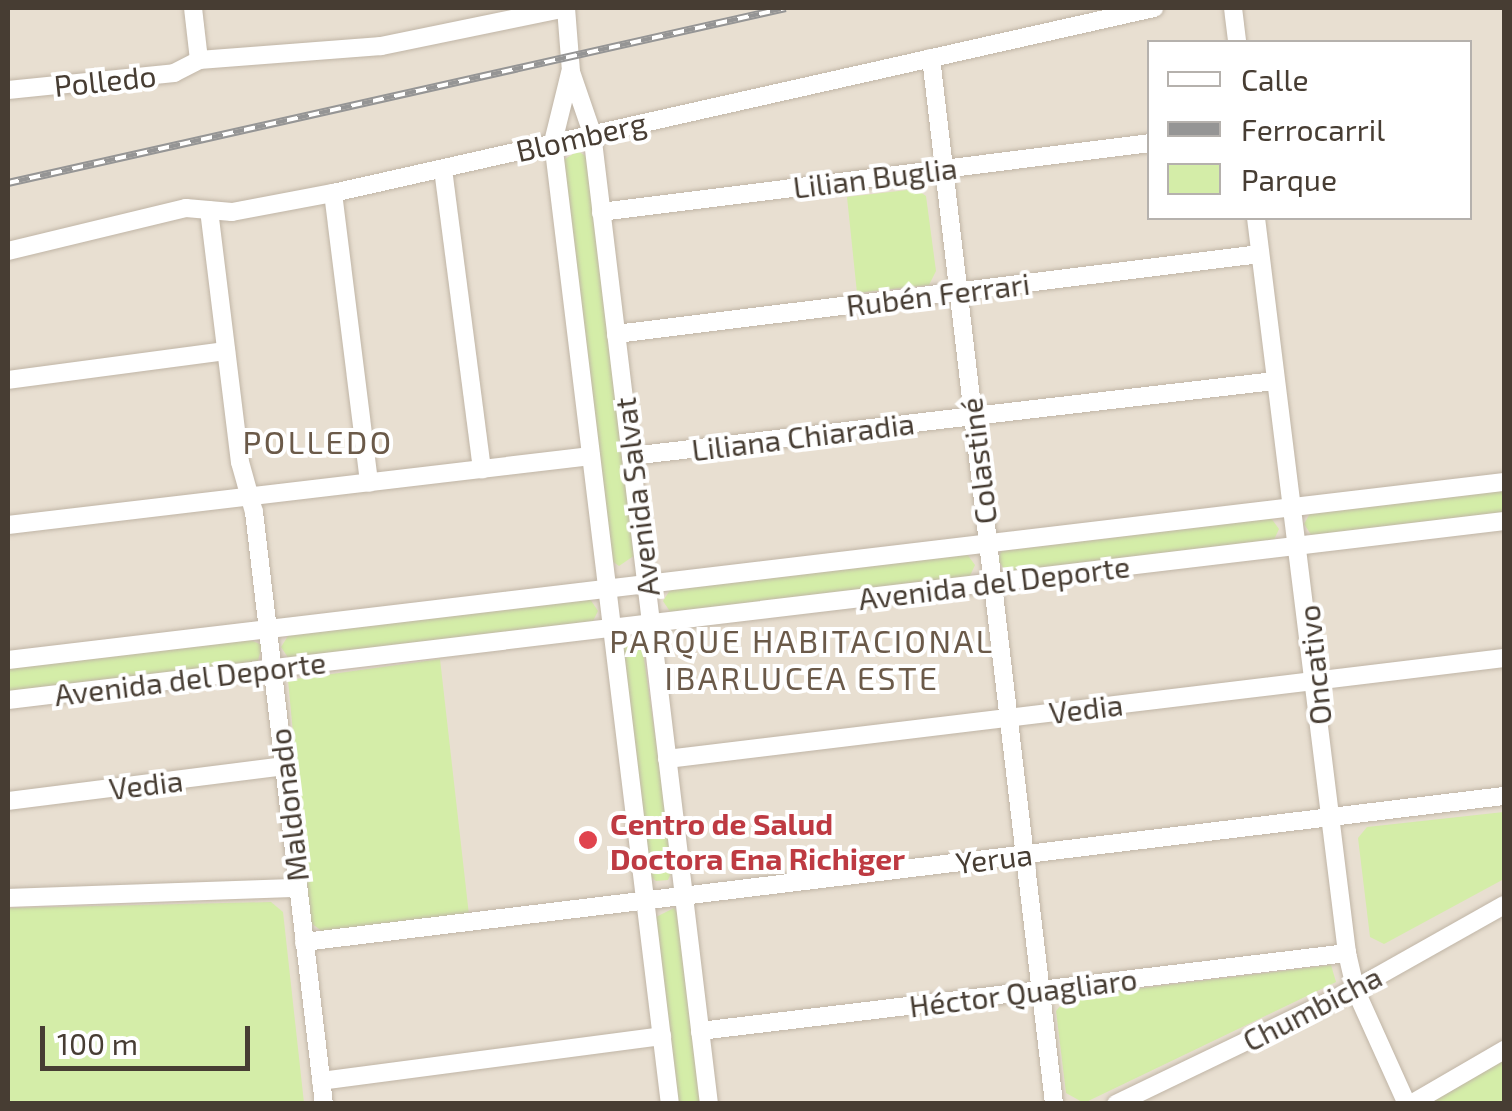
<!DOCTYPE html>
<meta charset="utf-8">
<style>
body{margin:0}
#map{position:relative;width:1512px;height:1111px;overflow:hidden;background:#f4eee4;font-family:"Exo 2",sans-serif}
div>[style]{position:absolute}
.residential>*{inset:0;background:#e8dfd1}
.green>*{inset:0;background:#d4eda8}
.roads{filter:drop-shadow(0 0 2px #c0b5a6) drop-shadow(0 0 2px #c0b5a6)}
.minor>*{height:18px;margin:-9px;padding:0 9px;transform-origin:9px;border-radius:9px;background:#fff}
.rail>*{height:8px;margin-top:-4px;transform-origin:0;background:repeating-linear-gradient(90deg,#fff 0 11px,#959595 0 22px);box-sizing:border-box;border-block:2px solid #959595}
.dots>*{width:28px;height:28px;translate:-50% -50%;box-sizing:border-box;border:5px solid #fff;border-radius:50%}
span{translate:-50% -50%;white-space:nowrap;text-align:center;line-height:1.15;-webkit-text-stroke:8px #fff;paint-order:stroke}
.street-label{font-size:30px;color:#473d33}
.health-label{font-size:30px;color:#be3a42;font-weight:700}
.left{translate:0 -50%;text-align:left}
.neighbourhood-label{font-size:32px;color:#6b5a49;letter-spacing:2.5px}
.frame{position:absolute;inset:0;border:10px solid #473d33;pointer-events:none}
.legend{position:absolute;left:1147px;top:40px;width:325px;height:180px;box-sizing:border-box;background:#fff;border:2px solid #b5b1ad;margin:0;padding:12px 18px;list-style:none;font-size:30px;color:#473d33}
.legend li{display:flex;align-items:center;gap:20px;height:50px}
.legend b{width:50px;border:2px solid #b5b1ad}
.scale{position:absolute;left:40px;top:1026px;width:210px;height:45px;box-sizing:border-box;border:5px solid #473d33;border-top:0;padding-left:12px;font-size:30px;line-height:35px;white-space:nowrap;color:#473d33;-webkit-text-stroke:8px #fff;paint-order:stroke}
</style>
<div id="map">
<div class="residential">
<i style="clip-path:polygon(evenodd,8px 8px,1504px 8px,1504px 1103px,8px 1103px,8px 8px,1150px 42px,1470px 42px,1470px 218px,1150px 218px,1150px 42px)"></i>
</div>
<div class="green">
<i style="clip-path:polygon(578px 151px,587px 157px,635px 555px,619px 566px,612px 561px,562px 161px)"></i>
<i style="clip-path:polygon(916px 189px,926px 196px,936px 271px,929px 285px,857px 293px,847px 197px)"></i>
<i style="clip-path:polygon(1504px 487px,1504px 515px,1312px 536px,1304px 524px,1312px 510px)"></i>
<i style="clip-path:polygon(1271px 518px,1279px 529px,1272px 544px,1006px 572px,998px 560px,1001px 551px)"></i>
<i style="clip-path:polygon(967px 554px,975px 565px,968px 580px,671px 613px,663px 601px,672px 587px)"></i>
<i style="clip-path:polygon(590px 599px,598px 611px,591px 625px,289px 659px,281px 647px,290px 633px)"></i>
<i style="clip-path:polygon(641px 637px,674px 867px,668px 880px,656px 881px,648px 874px,623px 648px)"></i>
<i style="clip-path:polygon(246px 638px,262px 645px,257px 665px,8px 696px,8px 667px)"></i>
<i style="clip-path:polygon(440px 659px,469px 915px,323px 932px,311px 923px,288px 680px)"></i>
<i style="clip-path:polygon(1504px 812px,1504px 879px,1384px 944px,1370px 937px,1358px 838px,1367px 827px)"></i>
<i style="clip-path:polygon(271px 902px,283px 912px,304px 1103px,8px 1103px,8px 908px)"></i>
<i style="clip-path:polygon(674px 908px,680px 917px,703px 1103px,676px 1103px,654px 918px)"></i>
<i style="clip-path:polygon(1331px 965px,1336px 982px,1084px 1103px,1066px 1093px,1056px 1011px,1068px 997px)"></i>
<i style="clip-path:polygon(1504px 1058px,1504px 1103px,1426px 1104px)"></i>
</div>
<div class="roads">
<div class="minor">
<i style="left:193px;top:8px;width:52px;rotate:83.4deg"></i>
<i style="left:566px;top:8px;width:64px;rotate:85.5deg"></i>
<i style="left:571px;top:72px;width:65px;rotate:71deg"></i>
<i style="left:592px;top:133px;width:978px;rotate:83.13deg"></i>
<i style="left:1233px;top:8px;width:34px;rotate:83deg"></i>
<i style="left:931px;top:58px;width:1053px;rotate:83.29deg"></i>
<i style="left:570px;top:73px;width:71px;rotate:103.8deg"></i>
<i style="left:553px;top:142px;width:969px;rotate:83.07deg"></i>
<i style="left:8px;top:90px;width:167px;rotate:-5.8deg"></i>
<i style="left:174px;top:73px;width:28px;rotate:-27deg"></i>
<i style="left:199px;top:60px;width:183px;rotate:-4.4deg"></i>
<i style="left:381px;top:46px;width:189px;rotate:-11.6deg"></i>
<i style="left:443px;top:169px;width:303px;rotate:82.6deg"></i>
<i style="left:333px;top:193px;width:292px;rotate:82.9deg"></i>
<i style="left:209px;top:210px;width:254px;rotate:83deg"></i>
<i style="left:240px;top:462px;width:52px;rotate:74.4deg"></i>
<i style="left:254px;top:512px;width:596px;rotate:83.26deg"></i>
<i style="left:601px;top:212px;width:553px;rotate:-7.16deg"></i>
<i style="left:1256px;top:218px;width:741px;rotate:82.94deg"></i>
<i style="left:1347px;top:953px;width:37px;rotate:77deg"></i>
<i style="left:1355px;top:989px;width:126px;rotate:65.7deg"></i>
<i style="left:8px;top:251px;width:183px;rotate:-13.6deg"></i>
<i style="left:186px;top:208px;width:46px;rotate:5deg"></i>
<i style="left:232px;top:212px;width:103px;rotate:-10.7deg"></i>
<i style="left:333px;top:193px;width:842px;rotate:-12.7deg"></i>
<i style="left:616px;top:334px;width:649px;rotate:-7.08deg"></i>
<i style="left:8px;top:380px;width:220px;rotate:-7.6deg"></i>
<i style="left:631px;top:456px;width:647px;rotate:-6.65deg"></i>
<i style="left:8px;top:525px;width:587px;rotate:-6.75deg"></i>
<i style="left:8px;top:660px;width:1507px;rotate:-6.79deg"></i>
<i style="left:8px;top:700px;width:1507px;rotate:-6.82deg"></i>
<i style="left:667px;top:759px;width:843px;rotate:-6.88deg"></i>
<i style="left:8px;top:801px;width:278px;rotate:-7.2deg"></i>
<i style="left:8px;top:898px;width:290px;rotate:-2deg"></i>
<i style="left:304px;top:942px;width:1209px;rotate:-6.94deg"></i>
<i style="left:700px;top:1031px;width:652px;rotate:-6.87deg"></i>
<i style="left:321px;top:1081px;width:344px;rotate:-7.5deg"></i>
<i style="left:1116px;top:1104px;width:265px;rotate:-25.7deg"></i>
<i style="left:1355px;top:989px;width:171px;rotate:-29.4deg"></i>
<i style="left:1411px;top:1104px;width:108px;rotate:-30.1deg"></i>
</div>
</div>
<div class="rail">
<i style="left:8px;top:183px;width:797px;rotate:-12.68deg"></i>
</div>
<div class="dots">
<i style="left:588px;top:840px;background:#e0444e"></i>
</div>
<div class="street-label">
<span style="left:105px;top:80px;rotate:-6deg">Polledo</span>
<span style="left:581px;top:136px;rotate:-13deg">Blomberg</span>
<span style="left:875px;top:177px;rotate:-7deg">Lilian Buglia</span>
<span style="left:938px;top:294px;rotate:-7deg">Rubén Ferrari</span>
<span style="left:803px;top:436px;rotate:-7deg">Liliana Chiaradia</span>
<span style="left:978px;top:461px;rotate:-97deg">Colastiné</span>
<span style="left:636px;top:497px;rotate:-97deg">Avenida Salvat</span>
<span style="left:994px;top:582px;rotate:-7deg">Avenida del Deporte</span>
<span style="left:1314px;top:665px;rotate:-96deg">Oncativo</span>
<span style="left:190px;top:678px;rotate:-7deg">Avenida del Deporte</span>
<span style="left:1086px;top:708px;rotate:-7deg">Vedia</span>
<span style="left:146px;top:784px;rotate:-7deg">Vedia</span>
<span style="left:288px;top:805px;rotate:-97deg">Maldonado</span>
<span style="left:994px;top:858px;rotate:-7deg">Yerua</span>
<span style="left:1023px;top:992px;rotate:-7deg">Héctor Quagliaro</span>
<span style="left:1312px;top:1008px;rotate:-27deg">Chumbicha</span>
</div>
<div class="health-label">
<span class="left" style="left:610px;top:840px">Centro de Salud<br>Doctora Ena Richiger</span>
</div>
<div class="neighbourhood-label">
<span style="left:318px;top:441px">POLLEDO</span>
<span style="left:802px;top:659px">PARQUE HABITACIONAL<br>IBARLUCEA ESTE</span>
</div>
<div class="frame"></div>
<ul class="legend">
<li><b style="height:12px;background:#fff"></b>Calle</li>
<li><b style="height:12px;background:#959595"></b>Ferrocarril</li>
<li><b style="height:28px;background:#d4eda8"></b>Parque</li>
</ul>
<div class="scale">100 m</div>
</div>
